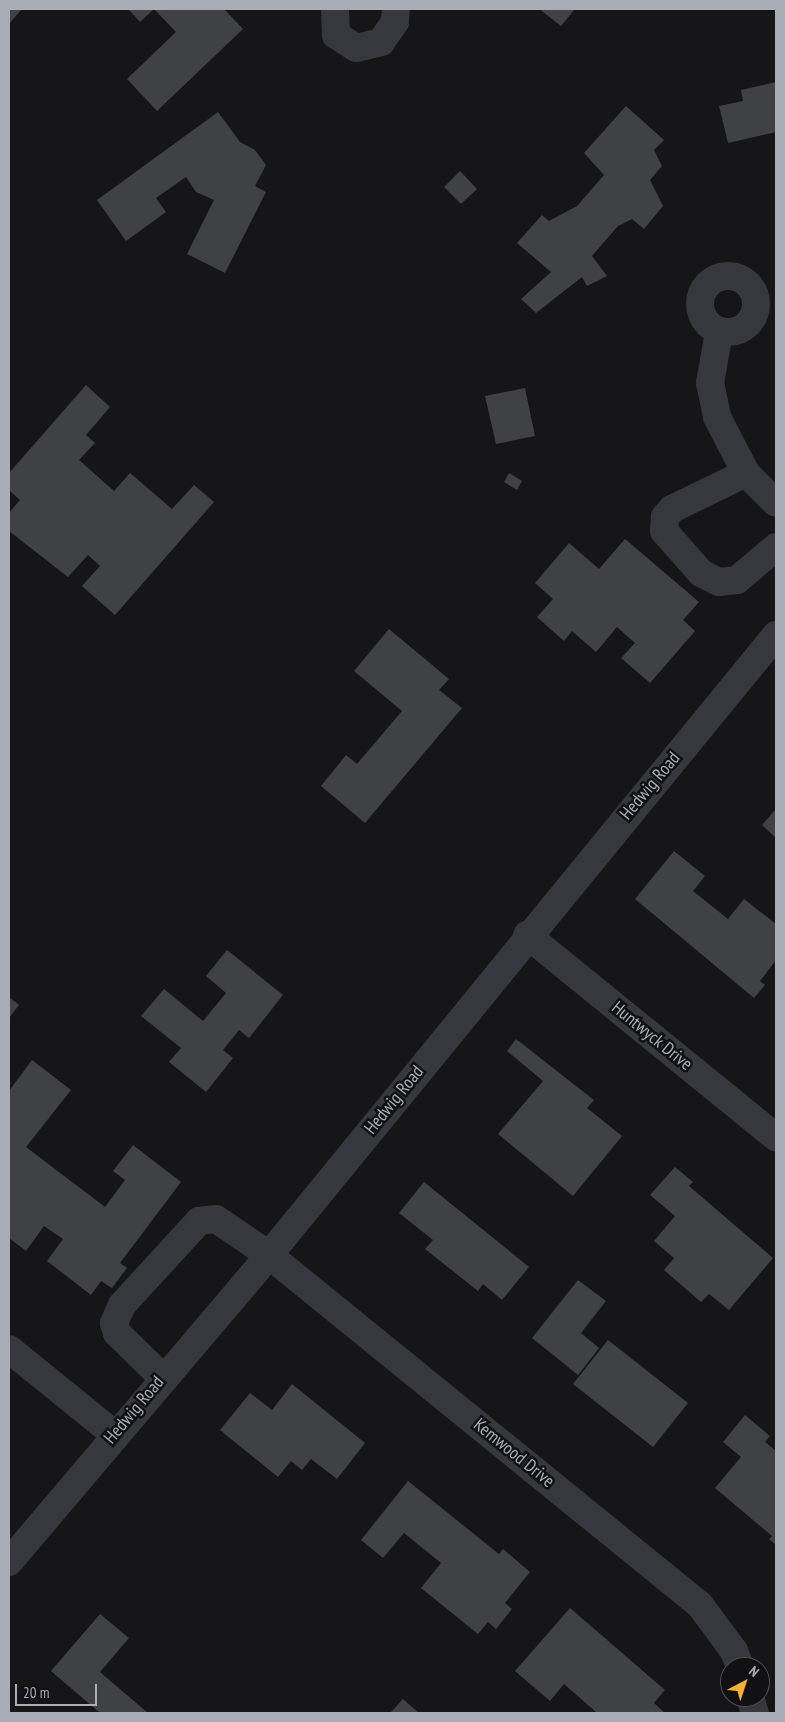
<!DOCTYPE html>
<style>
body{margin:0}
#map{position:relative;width:785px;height:1722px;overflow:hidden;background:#161618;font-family:"PT Sans Narrow",sans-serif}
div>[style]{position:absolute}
.building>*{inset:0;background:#404145}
.minor>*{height:28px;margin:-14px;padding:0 14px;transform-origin:14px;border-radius:14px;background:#37383d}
.minor>.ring{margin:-14px;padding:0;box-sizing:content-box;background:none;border:28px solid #37383d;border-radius:50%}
span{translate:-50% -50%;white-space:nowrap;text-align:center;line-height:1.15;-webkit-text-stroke:5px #111113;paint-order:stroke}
.street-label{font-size:18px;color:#a8adb8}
.frame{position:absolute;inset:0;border:10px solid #a8adb8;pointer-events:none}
.north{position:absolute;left:720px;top:1657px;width:50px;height:50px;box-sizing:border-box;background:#111113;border:1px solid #4d4f55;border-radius:50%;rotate:40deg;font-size:14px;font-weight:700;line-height:20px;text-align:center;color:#a8adb8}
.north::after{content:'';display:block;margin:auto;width:18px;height:22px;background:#f2b134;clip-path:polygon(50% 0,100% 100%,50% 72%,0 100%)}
.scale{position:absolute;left:15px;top:1684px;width:82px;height:22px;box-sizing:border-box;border:2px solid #a8adb8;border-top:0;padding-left:6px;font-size:15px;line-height:18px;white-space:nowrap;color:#a8adb8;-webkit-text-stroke:4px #111113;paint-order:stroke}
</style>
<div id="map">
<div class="building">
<i style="clip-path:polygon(9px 9px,22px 9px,9px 24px)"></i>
<i style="clip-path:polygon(128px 9px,154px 9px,140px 22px)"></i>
<i style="clip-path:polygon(154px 9px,224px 9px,243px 29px,157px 111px,127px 79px,176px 32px)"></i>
<i style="clip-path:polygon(539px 9px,575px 9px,561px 26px)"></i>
<i style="clip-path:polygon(776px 82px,776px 132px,728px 143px,719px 106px,743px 101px,741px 90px)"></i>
<i style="clip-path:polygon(626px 106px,664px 140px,654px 150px,662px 166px,650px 180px,663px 206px,644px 229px,632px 219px,618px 226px,592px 256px,607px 276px,587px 286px,582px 277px,536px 313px,521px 299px,551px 272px,517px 243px,542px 215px,549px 221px,577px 206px,604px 175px,584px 153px)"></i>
<i style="clip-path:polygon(218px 112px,240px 142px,255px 150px,266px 165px,255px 186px,266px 192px,225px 273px,187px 254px,214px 200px,196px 192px,186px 177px,156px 198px,166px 212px,126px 241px,97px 200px)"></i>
<i style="clip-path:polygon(460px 171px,477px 189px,461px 204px,444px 187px)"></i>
<i style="clip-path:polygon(86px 385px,110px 407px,86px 435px,95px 443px,79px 460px,114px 491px,130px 473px,172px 509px,194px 485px,214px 502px,115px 615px,82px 586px,100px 566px,88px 555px,68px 577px,9px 531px,9px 513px,20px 500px,9px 490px,9px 473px)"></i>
<i style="clip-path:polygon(525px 388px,535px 436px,496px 444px,485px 396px)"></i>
<i style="clip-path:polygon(509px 473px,522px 481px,517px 490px,504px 482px)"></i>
<i style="clip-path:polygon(625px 539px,699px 602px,683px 620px,695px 631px,650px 683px,621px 658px,635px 643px,617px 627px,596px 652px,572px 631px,564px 641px,537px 617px,553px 599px,535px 583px,569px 543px,599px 569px)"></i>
<i style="clip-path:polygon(389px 629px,449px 679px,439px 690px,462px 708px,365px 823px,321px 786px,346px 755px,357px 764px,402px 711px,354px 671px)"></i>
<i style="clip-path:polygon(776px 809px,776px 838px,762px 825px)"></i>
<i style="clip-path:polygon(674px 851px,705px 876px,693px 891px,728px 919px,744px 899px,776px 924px,776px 960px,760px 981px,765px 985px,754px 998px,635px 899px)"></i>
<i style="clip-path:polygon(227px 950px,283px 995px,249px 1038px,239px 1030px,223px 1050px,233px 1058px,206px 1092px,169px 1062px,181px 1048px,141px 1016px,164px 989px,203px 1021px,226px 993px,206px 976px)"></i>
<i style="clip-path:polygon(9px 997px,19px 1005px,9px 1018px)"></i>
<i style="clip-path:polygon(516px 1039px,594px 1100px,587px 1108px,622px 1136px,573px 1196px,498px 1134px,543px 1081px,507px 1051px)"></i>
<i style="clip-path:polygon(32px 1060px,71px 1090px,26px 1147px,105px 1207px,125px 1180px,113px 1171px,133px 1145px,181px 1182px,120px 1263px,127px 1268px,112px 1288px,101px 1281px,91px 1295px,47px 1261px,63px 1239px,44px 1226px,26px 1251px,9px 1238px,9px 1091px)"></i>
<i style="clip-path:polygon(675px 1167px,693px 1182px,689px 1186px,773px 1258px,729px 1310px,709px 1294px,701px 1302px,664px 1270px,674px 1258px,654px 1241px,675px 1216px,650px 1195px)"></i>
<i style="clip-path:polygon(424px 1182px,529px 1267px,502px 1300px,483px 1284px,478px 1291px,425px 1249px,433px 1240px,399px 1213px)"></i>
<i style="clip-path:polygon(578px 1280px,606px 1301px,581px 1333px,599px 1348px,578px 1375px,532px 1338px)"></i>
<i style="clip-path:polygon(608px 1340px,688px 1403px,653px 1447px,573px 1384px)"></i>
<i style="clip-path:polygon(292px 1384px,365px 1443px,337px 1479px,311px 1459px,302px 1470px,291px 1461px,278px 1477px,220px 1430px,250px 1393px,272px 1410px)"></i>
<i style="clip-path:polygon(745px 1415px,770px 1436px,765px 1442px,776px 1451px,776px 1545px,769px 1539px,772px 1536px,715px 1488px,741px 1457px,723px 1442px)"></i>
<i style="clip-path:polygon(408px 1481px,499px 1554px,503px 1549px,530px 1572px,505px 1603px,512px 1609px,496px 1629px,488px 1622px,478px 1634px,421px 1588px,441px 1563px,404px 1533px,383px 1558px,361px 1540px)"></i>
<i style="clip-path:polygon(570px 1608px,665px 1690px,654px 1703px,665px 1713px,597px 1713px,564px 1684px,550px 1701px,515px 1671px)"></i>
<i style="clip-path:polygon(100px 1614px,129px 1638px,100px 1672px,148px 1713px,100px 1713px,51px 1671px)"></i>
<i style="clip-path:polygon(403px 1699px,419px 1713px,390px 1713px)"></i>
</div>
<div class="minor">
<i style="left:335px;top:9px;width:26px;rotate:88deg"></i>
<i style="left:336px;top:35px;width:24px;rotate:33deg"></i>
<i style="left:356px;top:48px;width:26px;rotate:-13deg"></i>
<i style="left:381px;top:42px;width:24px;rotate:-55deg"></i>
<i style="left:395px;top:22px;width:13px;rotate:-86deg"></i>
<i class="ring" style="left:700px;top:276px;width:28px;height:28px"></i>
<i style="left:719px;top:332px;width:52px;rotate:100deg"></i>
<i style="left:710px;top:383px;width:35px;rotate:78deg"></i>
<i style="left:717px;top:417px;width:63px;rotate:62.6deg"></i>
<i style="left:746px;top:473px;width:42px;rotate:45deg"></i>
<i style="left:746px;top:473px;width:82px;rotate:154.1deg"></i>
<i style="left:672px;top:509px;width:11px;rotate:131deg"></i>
<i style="left:665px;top:517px;width:14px;rotate:94deg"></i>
<i style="left:664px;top:531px;width:56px;rotate:48.6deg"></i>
<i style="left:701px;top:573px;width:20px;rotate:27deg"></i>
<i style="left:719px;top:582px;width:18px;rotate:-6deg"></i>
<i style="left:737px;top:580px;width:51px;rotate:-40.2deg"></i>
<i style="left:527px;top:935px;width:321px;rotate:39.1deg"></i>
<i style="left:9px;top:1349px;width:135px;rotate:39deg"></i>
<i style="left:162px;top:1377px;width:63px;rotate:-135.6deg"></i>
<i style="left:117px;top:1333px;width:10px;rotate:-107deg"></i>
<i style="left:114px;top:1323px;width:20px;rotate:-66deg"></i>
<i style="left:122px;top:1305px;width:114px;rotate:-47.5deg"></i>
<i style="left:199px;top:1221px;width:17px;rotate:-7deg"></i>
<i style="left:216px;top:1219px;width:64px;rotate:34.2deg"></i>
<i style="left:269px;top:1255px;width:555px;rotate:39.08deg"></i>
<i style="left:700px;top:1605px;width:57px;rotate:53.5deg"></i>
<i style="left:734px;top:1651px;width:17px;rotate:69deg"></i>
<i style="left:9px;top:1562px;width:402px;rotate:-49.7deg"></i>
<i style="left:269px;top:1255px;width:801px;rotate:-50.73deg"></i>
<i style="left:750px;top:1697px;width:17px;rotate:73deg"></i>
</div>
<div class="street-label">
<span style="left:650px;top:786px;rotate:-50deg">Hedwig Road</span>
<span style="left:652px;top:1036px;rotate:39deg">Huntwyck Drive</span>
<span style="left:394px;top:1100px;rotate:-51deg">Hedwig Road</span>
<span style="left:134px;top:1410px;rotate:-50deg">Hedwig Road</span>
<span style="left:514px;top:1453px;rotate:39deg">Kemwood Drive</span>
</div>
<div class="frame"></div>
<div class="north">N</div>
<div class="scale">20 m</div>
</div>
